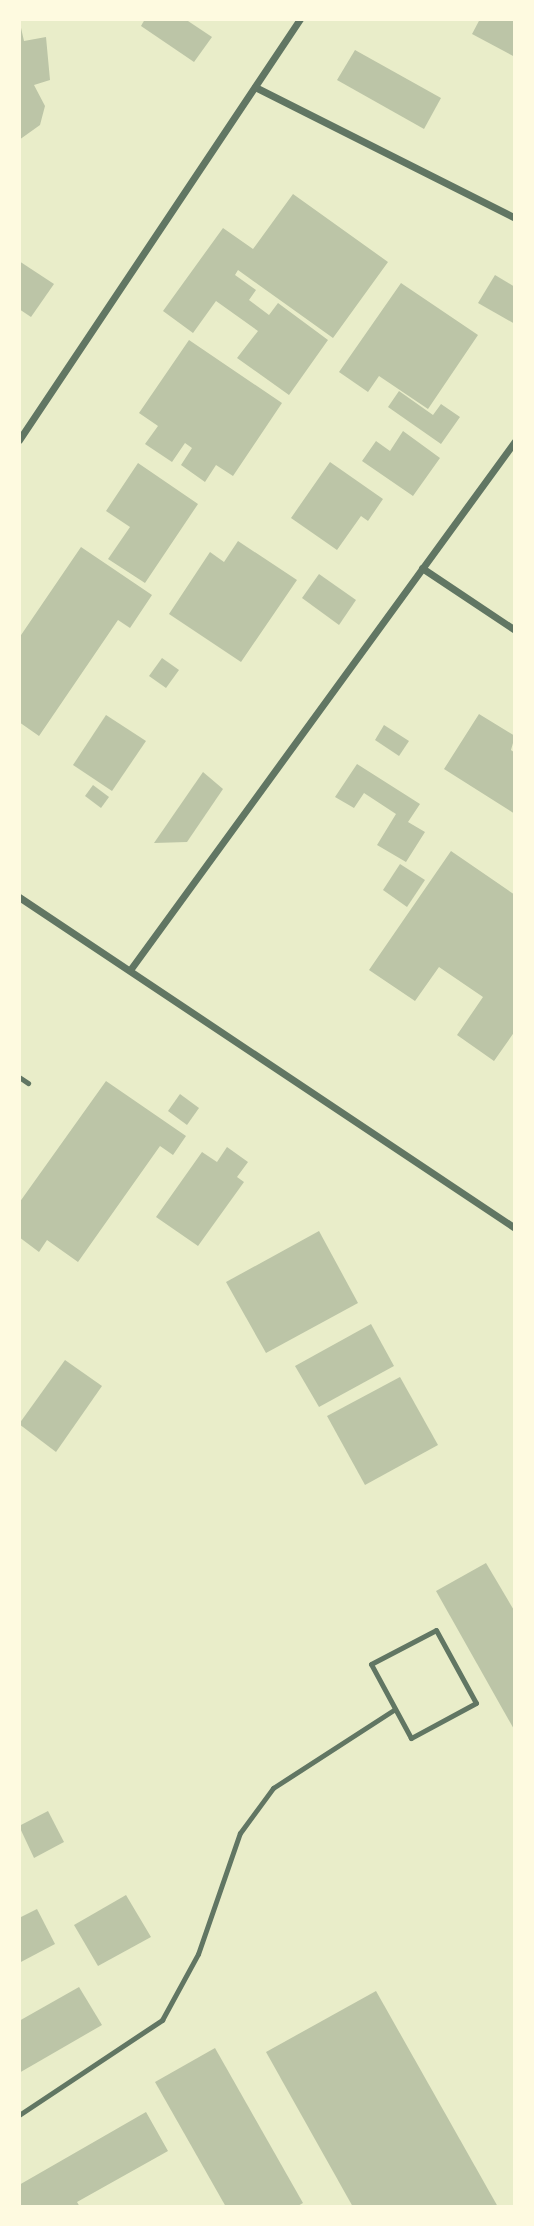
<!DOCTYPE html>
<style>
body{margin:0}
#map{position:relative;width:534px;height:2226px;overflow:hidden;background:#e9edc9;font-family:"Space Grotesk",sans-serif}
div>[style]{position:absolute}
.building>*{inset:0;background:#bcc5a7}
.service>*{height:5px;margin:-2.5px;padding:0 2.5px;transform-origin:2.5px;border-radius:2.5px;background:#617663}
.minor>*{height:7px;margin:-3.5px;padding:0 3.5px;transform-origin:3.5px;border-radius:3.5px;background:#617663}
span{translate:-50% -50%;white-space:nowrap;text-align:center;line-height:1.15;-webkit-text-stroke:7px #fefae0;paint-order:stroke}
.frame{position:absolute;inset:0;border:21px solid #fefae0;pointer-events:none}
</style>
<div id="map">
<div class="building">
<i style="clip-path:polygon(19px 19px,24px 41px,46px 37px,50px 80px,34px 85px,45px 106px,40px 125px,19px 140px)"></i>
<i style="clip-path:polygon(145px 19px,185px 19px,212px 37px,194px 62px,141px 26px)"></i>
<i style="clip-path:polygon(480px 19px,515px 19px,515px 57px,472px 34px)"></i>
<i style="clip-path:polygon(355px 50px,441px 98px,424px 129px,337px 80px)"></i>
<i style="clip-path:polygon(293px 194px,388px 262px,333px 338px,238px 270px,235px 275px,256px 290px,249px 300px,269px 315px,278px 303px,328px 340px,289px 395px,237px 358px,258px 331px,216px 301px,193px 333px,163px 311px,223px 228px,253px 249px)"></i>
<i style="clip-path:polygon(19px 261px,54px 284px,31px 317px,19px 309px)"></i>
<i style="clip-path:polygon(495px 275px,515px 287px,515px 324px,478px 303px)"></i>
<i style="clip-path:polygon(401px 283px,478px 335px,428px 409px,379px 376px,368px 392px,339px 372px)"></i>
<i style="clip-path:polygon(189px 340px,282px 403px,233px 476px,216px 465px,205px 482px,181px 465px,192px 448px,185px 443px,172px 462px,145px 444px,158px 426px,139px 413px)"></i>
<i style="clip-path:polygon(399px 391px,433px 415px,441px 404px,460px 417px,441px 444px,388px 407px)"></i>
<i style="clip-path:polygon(403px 431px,440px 458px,413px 496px,362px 461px,376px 441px,390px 451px)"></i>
<i style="clip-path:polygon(330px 462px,383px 499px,368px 521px,361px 516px,337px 550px,291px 518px)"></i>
<i style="clip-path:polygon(138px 463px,198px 504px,145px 583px,108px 559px,130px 527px,106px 511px)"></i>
<i style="clip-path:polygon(238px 541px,297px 580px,241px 662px,169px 614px,210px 552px,224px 562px)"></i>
<i style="clip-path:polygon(81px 547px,152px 595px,130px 628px,118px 620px,39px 736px,19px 722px,19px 638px)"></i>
<i style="clip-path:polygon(319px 574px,356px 600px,339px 625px,302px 598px)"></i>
<i style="clip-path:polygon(162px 658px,179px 670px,166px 688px,149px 676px)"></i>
<i style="clip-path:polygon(479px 714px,515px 736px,511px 750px,515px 753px,515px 814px,444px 769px)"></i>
<i style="clip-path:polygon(106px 715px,146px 741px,112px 791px,73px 765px)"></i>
<i style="clip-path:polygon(384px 725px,409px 741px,399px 756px,375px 740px)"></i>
<i style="clip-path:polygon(357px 764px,420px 804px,408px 822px,425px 832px,406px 862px,377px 845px,396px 814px,364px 793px,354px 808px,335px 797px)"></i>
<i style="clip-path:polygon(203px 772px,223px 789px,187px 842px,154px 843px)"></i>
<i style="clip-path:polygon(93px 785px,109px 797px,101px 808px,85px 796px)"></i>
<i style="clip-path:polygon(451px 851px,515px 895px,515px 1031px,494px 1061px,457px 1035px,483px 997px,439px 967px,415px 1001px,369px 970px)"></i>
<i style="clip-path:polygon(400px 864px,425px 880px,407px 907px,383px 890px)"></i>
<i style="clip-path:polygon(106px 1081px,186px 1136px,173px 1155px,160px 1146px,78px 1262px,47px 1240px,39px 1252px,19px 1237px,19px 1203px)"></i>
<i style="clip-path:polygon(180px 1094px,199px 1108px,187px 1125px,168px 1111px)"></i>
<i style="clip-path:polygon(227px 1147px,248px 1162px,237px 1177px,244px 1182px,198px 1246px,156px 1217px,202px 1152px,217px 1162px)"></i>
<i style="clip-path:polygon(319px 1231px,358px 1303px,266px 1353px,226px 1282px)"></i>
<i style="clip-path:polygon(371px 1324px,394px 1366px,319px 1407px,295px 1366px)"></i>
<i style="clip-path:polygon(65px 1360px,102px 1386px,56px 1452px,19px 1424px)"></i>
<i style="clip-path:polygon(400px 1377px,438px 1445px,365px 1485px,327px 1416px)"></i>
<i style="clip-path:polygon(486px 1563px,515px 1612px,515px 1731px,436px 1591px)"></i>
<i style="clip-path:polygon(48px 1811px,64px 1842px,34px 1858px,19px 1826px)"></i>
<i style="clip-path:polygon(126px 1895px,151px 1937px,98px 1966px,74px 1925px)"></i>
<i style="clip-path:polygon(37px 1909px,55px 1944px,19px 1963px,19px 1918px)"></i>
<i style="clip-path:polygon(79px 1987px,102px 2025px,19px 2073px,19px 2021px)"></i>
<i style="clip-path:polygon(376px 1991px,498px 2207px,353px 2207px,266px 2052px)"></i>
<i style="clip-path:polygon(215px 2048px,303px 2203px,296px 2207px,226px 2207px,155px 2082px)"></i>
<i style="clip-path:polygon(146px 2112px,168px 2151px,77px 2202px,80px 2207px,21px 2207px,19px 2185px)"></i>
</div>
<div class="service">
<i style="left:19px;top:1077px;width:11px;rotate:34deg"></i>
<i style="left:436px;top:1630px;width:83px;rotate:61.3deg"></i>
<i style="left:476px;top:1703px;width:74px;rotate:151.7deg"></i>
<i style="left:411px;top:1738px;width:84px;rotate:-118.4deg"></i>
<i style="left:371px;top:1664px;width:73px;rotate:-27.6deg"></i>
<i style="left:19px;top:2115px;width:172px;rotate:-33.6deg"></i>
<i style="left:162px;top:2020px;width:75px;rotate:-61.4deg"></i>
<i style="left:198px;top:1954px;width:128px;rotate:-70.9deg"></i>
<i style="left:240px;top:1833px;width:56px;rotate:-53.7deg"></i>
<i style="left:273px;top:1788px;width:145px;rotate:-32.9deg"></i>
</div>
<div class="minor">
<i style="left:255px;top:87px;width:291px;rotate:26.7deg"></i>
<i style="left:19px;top:440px;width:506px;rotate:-56.28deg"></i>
<i style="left:422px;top:568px;width:112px;rotate:33.7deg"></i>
<i style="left:19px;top:897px;width:596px;rotate:33.72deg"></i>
<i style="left:130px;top:970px;width:654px;rotate:-53.95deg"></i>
</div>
<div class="frame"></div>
</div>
